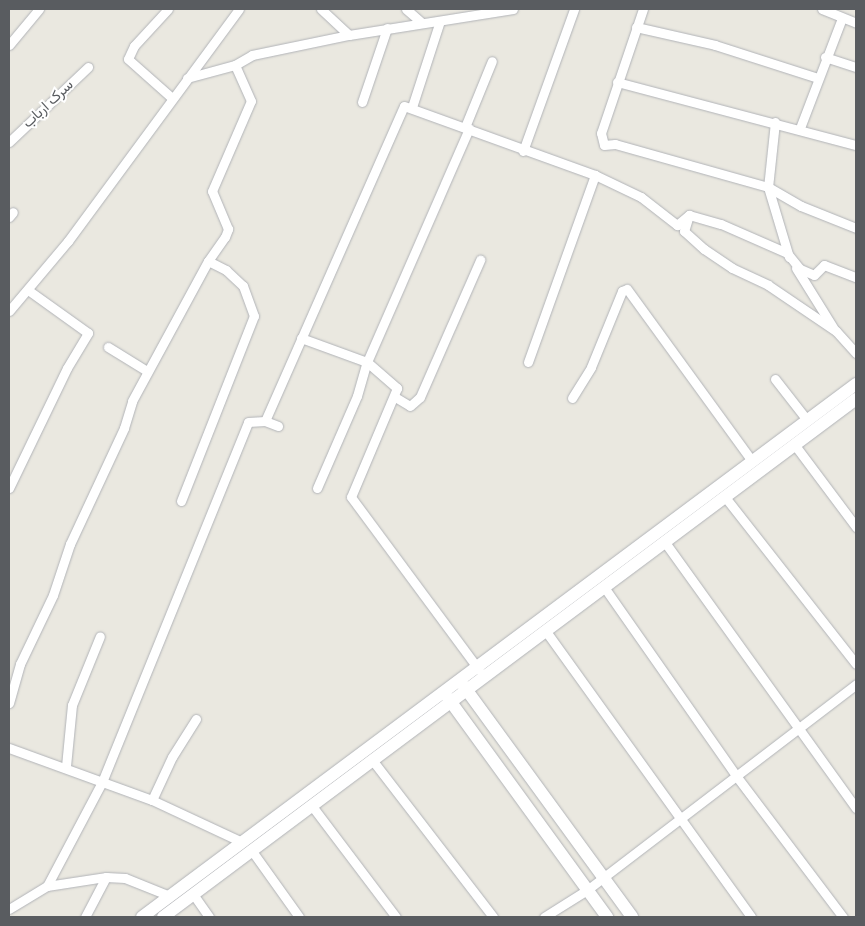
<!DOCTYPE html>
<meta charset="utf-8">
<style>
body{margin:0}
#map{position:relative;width:865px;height:926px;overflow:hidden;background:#eae8e0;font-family:Figtree,Vazirmatn,sans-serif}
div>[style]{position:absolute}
.roads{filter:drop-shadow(0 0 1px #b1b3b7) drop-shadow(0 0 1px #b1b3b7)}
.minor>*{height:9px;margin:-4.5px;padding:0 4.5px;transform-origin:4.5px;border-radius:4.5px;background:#fff}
.secondary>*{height:12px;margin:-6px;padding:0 6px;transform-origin:6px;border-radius:6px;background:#fff}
span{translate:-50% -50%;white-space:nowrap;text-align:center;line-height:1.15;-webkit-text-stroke:4px #fff;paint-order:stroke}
.street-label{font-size:15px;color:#595c60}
.frame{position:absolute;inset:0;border:10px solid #595c60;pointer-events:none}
</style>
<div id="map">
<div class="roads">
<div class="minor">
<i style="left:168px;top:9px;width:50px;rotate:132.6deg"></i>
<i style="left:134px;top:46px;width:14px;rotate:115deg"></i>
<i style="left:128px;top:59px;width:59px;rotate:41.6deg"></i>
<i style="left:321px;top:9px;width:38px;rotate:43deg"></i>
<i style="left:406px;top:9px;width:20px;rotate:41deg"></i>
<i style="left:643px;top:9px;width:131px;rotate:108.7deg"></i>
<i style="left:601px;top:133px;width:12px;rotate:76deg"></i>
<i style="left:604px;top:145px;width:11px;rotate:-5deg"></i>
<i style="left:615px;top:144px;width:159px;rotate:15.7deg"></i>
<i style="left:768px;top:187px;width:38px;rotate:30deg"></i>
<i style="left:801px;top:206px;width:59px;rotate:21.8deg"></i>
<i style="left:822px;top:9px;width:37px;rotate:22deg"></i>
<i style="left:636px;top:27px;width:81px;rotate:12.8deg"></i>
<i style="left:715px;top:45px;width:108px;rotate:17.8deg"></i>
<i style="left:9px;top:45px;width:47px;rotate:-50.2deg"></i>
<i style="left:825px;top:57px;width:33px;rotate:18deg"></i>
<i style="left:187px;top:78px;width:50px;rotate:-15.2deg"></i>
<i style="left:235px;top:65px;width:20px;rotate:-30deg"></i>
<i style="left:252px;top:55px;width:99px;rotate:-11.7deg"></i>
<i style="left:349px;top:35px;width:166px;rotate:-9deg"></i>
<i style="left:617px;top:82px;width:247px;rotate:14.8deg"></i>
<i style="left:362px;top:102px;width:78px;rotate:-71.3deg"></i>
<i style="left:412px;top:107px;width:90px;rotate:-72deg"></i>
<i style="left:775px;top:122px;width:65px;rotate:96.1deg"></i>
<i style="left:768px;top:187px;width:73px;rotate:73.3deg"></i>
<i style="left:465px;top:127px;width:71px;rotate:-67.8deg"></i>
<i style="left:800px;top:128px;width:118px;rotate:-69.1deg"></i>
<i style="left:9px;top:142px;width:109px;rotate:-43.5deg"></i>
<i style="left:523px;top:151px;width:151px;rotate:-70.2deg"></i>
<i style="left:689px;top:215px;width:17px;rotate:107deg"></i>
<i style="left:684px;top:231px;width:27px;rotate:42deg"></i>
<i style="left:704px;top:249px;width:34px;rotate:34deg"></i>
<i style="left:732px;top:268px;width:40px;rotate:25deg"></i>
<i style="left:768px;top:285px;width:82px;rotate:34.1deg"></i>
<i style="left:836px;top:331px;width:30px;rotate:48deg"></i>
<i style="left:9px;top:217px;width:6px;rotate:-51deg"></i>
<i style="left:796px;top:268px;width:72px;rotate:58.1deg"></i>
<i style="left:9px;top:311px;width:92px;rotate:-49.9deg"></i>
<i style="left:68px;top:241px;width:288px;rotate:-53.6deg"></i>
<i style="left:301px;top:338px;width:70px;rotate:20deg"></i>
<i style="left:367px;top:362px;width:40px;rotate:41deg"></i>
<i style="left:397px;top:388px;width:118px;rotate:112.9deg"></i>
<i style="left:351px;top:497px;width:215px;rotate:53.5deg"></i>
<i style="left:108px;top:347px;width:46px;rotate:31.6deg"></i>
<i style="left:528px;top:362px;width:199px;rotate:-70.3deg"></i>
<i style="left:775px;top:379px;width:52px;rotate:52deg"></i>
<i style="left:395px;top:397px;width:17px;rotate:31deg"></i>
<i style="left:410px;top:406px;width:13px;rotate:-42deg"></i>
<i style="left:420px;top:397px;width:150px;rotate:-66.3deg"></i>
<i style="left:572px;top:398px;width:36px;rotate:-58deg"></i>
<i style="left:591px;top:367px;width:82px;rotate:-67.8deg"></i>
<i style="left:622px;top:291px;width:5px;rotate:-22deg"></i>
<i style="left:627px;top:289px;width:213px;rotate:54deg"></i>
<i style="left:265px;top:421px;width:344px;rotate:-66.2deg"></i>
<i style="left:404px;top:106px;width:203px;rotate:19.9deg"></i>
<i style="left:595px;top:175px;width:51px;rotate:25.6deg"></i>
<i style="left:641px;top:197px;width:46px;rotate:37.9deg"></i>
<i style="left:677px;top:225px;width:16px;rotate:-40deg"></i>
<i style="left:689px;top:215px;width:33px;rotate:16deg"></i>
<i style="left:721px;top:224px;width:72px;rotate:23.7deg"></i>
<i style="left:787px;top:253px;width:21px;rotate:51deg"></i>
<i style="left:800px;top:269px;width:15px;rotate:23deg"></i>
<i style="left:814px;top:275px;width:14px;rotate:-45deg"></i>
<i style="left:824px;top:265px;width:34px;rotate:21deg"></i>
<i style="left:794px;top:444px;width:104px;rotate:53.2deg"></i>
<i style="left:9px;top:488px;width:133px;rotate:-64.2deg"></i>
<i style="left:67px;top:368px;width:41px;rotate:-59deg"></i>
<i style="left:88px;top:333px;width:74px;rotate:-144.4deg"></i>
<i style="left:317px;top:488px;width:100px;rotate:-66.5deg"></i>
<i style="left:357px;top:396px;width:35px;rotate:-74deg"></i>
<i style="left:367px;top:362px;width:255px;rotate:-66.4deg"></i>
<i style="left:725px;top:497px;width:212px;rotate:51.9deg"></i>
<i style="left:181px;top:501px;width:199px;rotate:-68.5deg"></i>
<i style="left:254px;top:316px;width:32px;rotate:-110deg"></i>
<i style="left:243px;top:286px;width:23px;rotate:-137deg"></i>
<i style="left:226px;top:270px;width:20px;rotate:-153deg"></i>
<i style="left:664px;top:541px;width:329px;rotate:54.3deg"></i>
<i style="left:604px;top:587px;width:232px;rotate:55deg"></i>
<i style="left:737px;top:777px;width:176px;rotate:52.9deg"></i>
<i style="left:545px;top:630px;width:353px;rotate:54.3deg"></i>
<i style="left:9px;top:703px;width:41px;rotate:-74.2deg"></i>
<i style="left:20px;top:664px;width:76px;rotate:-64.4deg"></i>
<i style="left:53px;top:595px;width:54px;rotate:-71.6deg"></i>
<i style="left:70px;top:544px;width:128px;rotate:-65deg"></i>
<i style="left:124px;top:428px;width:28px;rotate:-73deg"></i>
<i style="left:132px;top:401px;width:159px;rotate:-61.5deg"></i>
<i style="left:208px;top:261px;width:29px;rotate:-55deg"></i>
<i style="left:225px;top:237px;width:9px;rotate:-69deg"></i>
<i style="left:228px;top:229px;width:41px;rotate:-112.8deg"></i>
<i style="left:212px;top:191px;width:98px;rotate:-66.6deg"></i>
<i style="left:251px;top:101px;width:39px;rotate:-114deg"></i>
<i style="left:9px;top:748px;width:152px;rotate:20deg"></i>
<i style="left:152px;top:800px;width:99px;rotate:25deg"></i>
<i style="left:373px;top:761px;width:197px;rotate:52.4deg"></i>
<i style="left:66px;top:766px;width:61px;rotate:-84.4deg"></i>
<i style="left:72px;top:705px;width:74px;rotate:-67.9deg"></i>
<i style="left:152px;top:800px;width:47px;rotate:-65.1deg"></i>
<i style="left:172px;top:757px;width:45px;rotate:-57.7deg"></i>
<i style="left:312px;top:806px;width:139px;rotate:52.9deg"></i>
<i style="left:252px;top:851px;width:81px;rotate:54.5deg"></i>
<i style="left:47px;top:886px;width:118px;rotate:-62.1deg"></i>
<i style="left:102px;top:782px;width:388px;rotate:-67.9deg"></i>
<i style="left:248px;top:422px;width:17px;rotate:-3deg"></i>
<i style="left:265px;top:421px;width:14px;rotate:21deg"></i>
<i style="left:193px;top:894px;width:28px;rotate:55deg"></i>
<i style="left:9px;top:909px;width:44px;rotate:-31.2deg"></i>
<i style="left:47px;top:886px;width:60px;rotate:-8.7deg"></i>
<i style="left:106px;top:877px;width:19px;rotate:3deg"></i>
<i style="left:125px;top:878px;width:48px;rotate:21.8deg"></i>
<i style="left:85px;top:917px;width:45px;rotate:-62.3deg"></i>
<i style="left:544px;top:917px;width:51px;rotate:-32.1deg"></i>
<i style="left:587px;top:890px;width:339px;rotate:-37.4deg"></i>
</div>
<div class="secondary">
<i style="left:463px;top:685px;width:287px;rotate:53.9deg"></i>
<i style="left:448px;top:698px;width:271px;rotate:54deg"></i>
<i style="left:142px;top:917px;width:891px;rotate:-36.74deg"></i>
<i style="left:163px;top:917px;width:865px;rotate:-36.78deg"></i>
</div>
</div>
<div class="street-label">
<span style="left:48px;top:104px;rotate:-43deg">سرک ارباب</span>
</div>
<div class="frame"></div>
</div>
